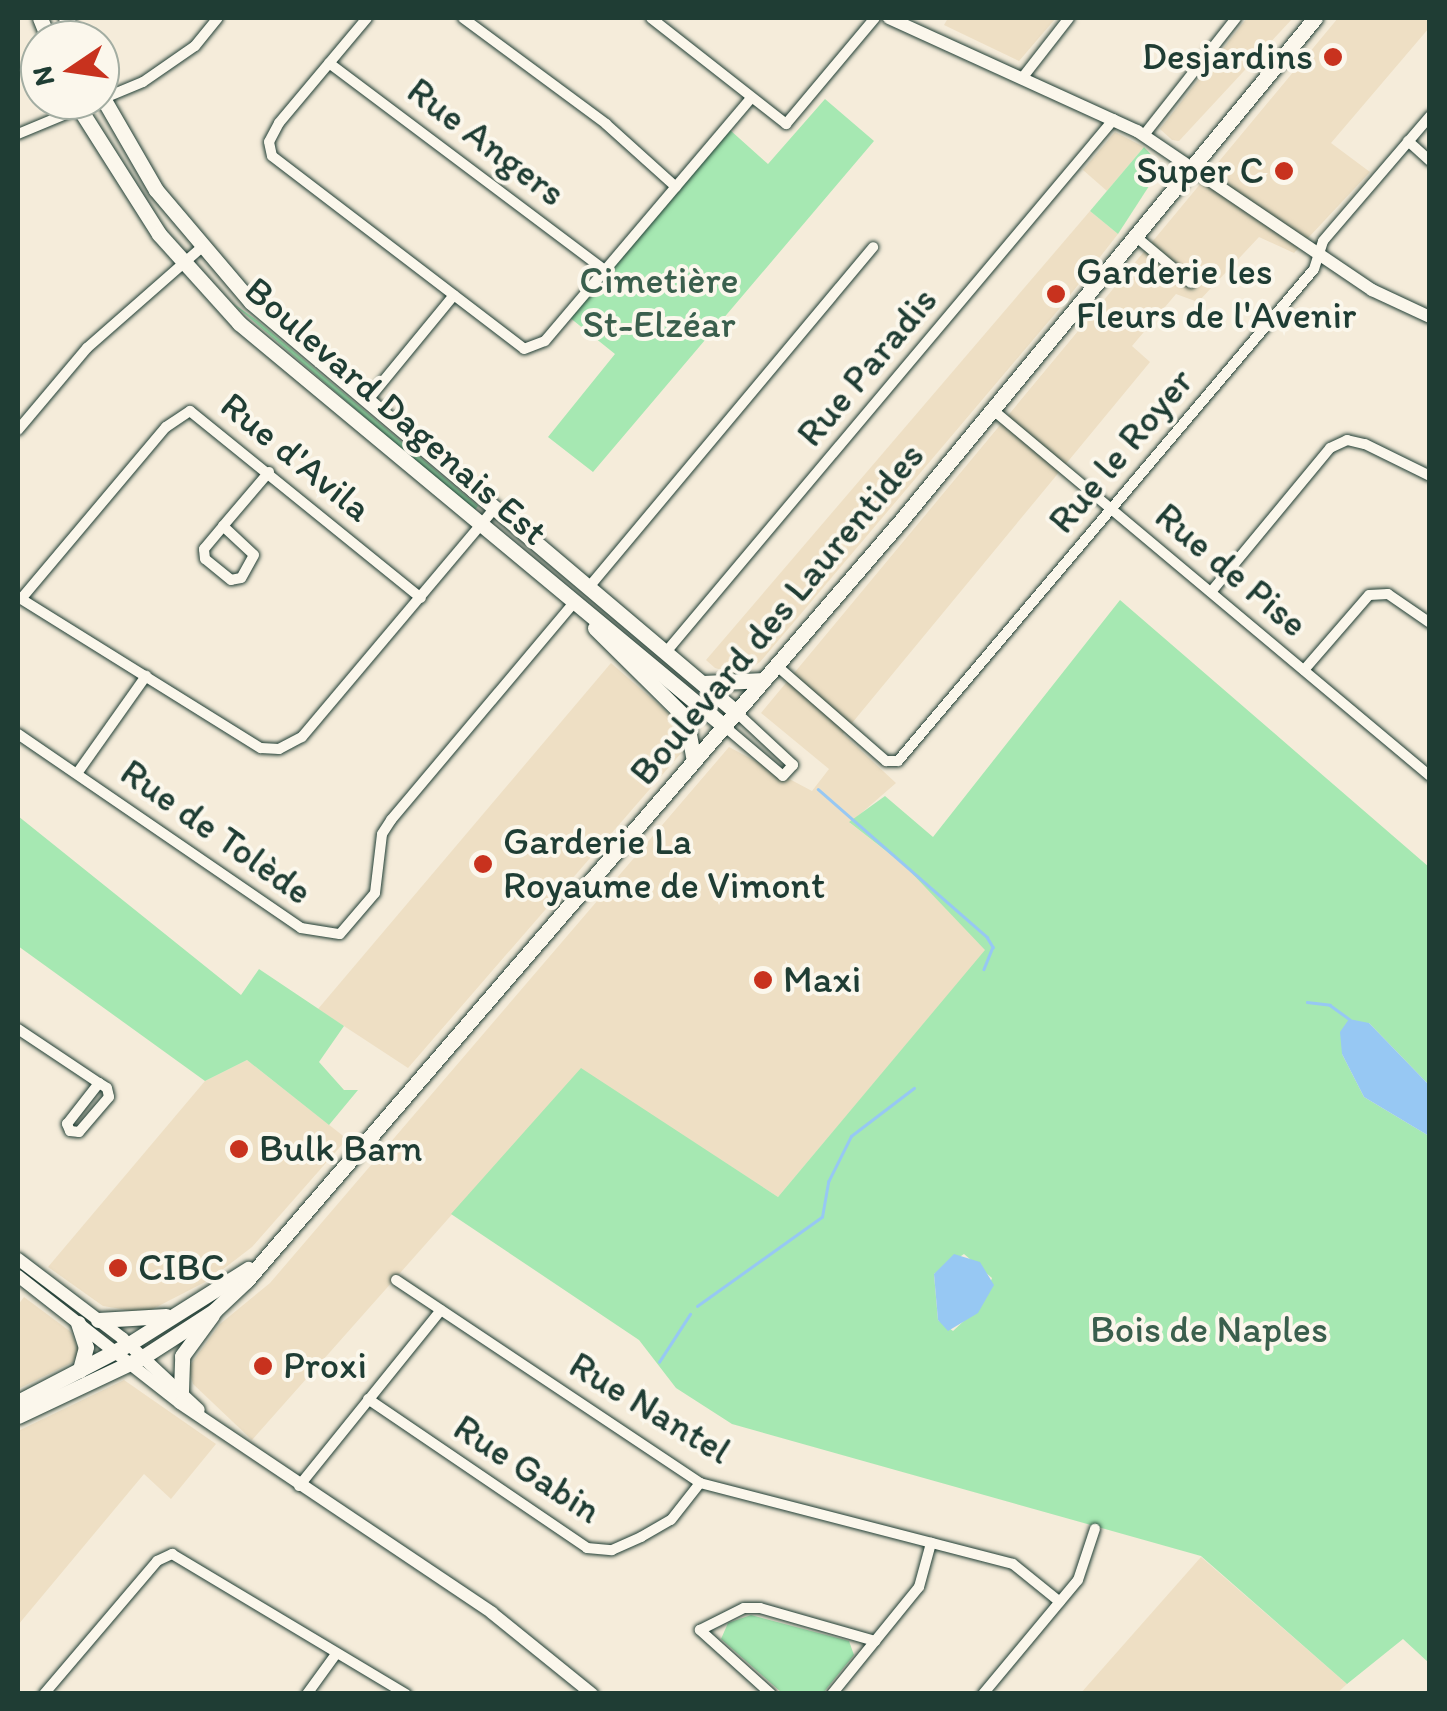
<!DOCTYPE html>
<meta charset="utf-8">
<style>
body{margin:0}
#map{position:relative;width:1447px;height:1711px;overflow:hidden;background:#f5ecda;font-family:Itim,sans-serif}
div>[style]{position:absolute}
.built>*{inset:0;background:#eedfc4}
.green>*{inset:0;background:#a6e8b2}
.water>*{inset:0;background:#97c8f3}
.stream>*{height:2.5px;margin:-1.25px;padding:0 1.25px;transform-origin:1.25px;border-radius:1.25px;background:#97c8f3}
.roads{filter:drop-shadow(0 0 2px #1f3d34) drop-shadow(0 0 2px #1f3d34)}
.minor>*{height:10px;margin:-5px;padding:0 5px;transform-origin:5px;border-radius:5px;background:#fbf7ec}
.tertiary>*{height:12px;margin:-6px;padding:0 6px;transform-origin:6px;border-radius:6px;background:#fbf7ec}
.secondary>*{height:15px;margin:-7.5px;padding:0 7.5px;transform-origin:7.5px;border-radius:7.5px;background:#fbf7ec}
.dots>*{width:28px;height:28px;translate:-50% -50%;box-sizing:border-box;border:5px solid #fbf7ec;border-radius:50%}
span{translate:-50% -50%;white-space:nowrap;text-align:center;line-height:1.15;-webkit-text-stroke:8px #fbf7ec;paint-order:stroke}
.poi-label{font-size:38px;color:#1f3d34}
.right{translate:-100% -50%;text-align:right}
.left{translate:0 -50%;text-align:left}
.street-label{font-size:38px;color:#1f3d34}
.park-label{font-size:38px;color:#3a5f4d}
.frame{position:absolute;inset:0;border:20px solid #1f3d34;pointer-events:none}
.north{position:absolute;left:20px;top:20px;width:100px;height:100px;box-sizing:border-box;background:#fbf7ec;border:2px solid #a3ada2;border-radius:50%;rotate:257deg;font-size:28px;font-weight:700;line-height:40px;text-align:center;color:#1f3d34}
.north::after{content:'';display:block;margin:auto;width:35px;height:45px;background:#c8321e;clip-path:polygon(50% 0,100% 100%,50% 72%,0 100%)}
</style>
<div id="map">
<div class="built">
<i style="clip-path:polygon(948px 18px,1056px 18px,1019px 61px,944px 25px)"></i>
<i style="clip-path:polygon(1247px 18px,1293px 18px,1179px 141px,1172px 140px,1160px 129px)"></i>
<i style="clip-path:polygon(1338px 18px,1429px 18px,1429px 28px,1331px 143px,1370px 172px,1294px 253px,1259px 237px,1198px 302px,1176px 294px,1132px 346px,1150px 362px,843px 734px,896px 783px,850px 823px,904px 865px,986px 950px,778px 1197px,581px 1069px,252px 1440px,193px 1384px,188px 1368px,220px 1324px,270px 1283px,729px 747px,812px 791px,829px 769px,761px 713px)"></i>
<i style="clip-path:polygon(1115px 132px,1144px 147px,1107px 191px,1083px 170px)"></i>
<i style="clip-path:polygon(1090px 211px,1118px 234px,1060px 308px,760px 662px,740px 675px,715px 668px,706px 660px)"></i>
<i style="clip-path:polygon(611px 663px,683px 726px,682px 752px,408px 1068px,318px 1009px)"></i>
<i style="clip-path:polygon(247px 1060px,347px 1139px,252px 1247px,209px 1280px,145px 1313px,103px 1306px,48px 1267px,205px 1081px)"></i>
<i style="clip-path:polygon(24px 1297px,71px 1332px,79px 1351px,73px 1362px,18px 1389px,18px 1305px)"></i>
<i style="clip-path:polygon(124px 1380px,216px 1444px,171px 1499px,144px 1474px,18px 1625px,18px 1431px)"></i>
<i style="clip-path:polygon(1201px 1557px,1347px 1684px,1336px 1694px,1080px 1694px)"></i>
</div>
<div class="green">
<i style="clip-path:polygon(825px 99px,874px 141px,593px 472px,548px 437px,615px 354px,569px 317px,730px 130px,768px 164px)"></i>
<i style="clip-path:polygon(1144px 147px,1162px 166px,1118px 234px,1090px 211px)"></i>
<i style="clip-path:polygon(231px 302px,258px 321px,478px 506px,474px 511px)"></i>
<i style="clip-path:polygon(evenodd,1120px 600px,1429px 867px,1429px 1085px,1369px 1023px,1342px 1054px,1364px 1097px,1429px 1136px,1429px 1663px,1403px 1639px,1347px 1684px,1201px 1556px,732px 1424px,676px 1388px,639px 1340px,451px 1214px,581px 1068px,778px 1197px,985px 950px,904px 865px,849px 822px,885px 796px,933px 837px,1120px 600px,964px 1254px,992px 1278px,982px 1304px,953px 1331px,938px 1320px,934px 1274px,964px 1254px)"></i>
<i style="clip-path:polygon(18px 816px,241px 995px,259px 969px,344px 1026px,319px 1062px,344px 1090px,358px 1090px,329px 1125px,247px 1060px,205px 1081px,18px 946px)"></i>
<i style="clip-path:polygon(751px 1615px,849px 1641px,854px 1655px,823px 1693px,782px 1693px,721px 1639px,728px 1623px)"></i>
</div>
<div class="water">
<i style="clip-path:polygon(1349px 1019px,1369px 1023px,1429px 1085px,1429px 1136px,1364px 1097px,1342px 1054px,1340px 1032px)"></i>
<i style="clip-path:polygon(954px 1254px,980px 1262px,994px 1285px,978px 1313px,948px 1331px,938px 1320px,934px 1274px)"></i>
</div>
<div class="stream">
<i style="left:818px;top:789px;width:225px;rotate:41.2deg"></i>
<i style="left:987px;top:937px;width:12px;rotate:59deg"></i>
<i style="left:993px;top:947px;width:24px;rotate:112deg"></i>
<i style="left:1307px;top:1002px;width:23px;rotate:7deg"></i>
<i style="left:1330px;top:1005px;width:24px;rotate:36deg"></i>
<i style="left:697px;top:1306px;width:153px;rotate:-35.5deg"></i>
<i style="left:822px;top:1217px;width:36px;rotate:-80deg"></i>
<i style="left:828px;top:1182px;width:51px;rotate:-63.4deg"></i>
<i style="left:851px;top:1136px;width:79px;rotate:-37.3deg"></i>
<i style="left:659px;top:1362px;width:57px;rotate:-57.1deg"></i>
</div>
<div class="roads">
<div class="minor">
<i style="left:367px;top:18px;width:137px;rotate:130deg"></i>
<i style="left:279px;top:123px;width:21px;rotate:118deg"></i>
<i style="left:269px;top:142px;width:14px;rotate:78deg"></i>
<i style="left:272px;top:156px;width:317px;rotate:37.4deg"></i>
<i style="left:524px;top:349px;width:22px;rotate:-21deg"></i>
<i style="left:545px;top:341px;width:317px;rotate:-49.7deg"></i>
<i style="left:463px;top:18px;width:178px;rotate:36.5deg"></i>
<i style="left:606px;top:124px;width:94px;rotate:42deg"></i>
<i style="left:651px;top:18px;width:172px;rotate:38.1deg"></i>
<i style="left:786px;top:124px;width:138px;rotate:-50deg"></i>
<i style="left:329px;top:63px;width:345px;rotate:36.9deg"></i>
<i style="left:1023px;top:77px;width:75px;rotate:-52.1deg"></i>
<i style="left:18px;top:134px;width:135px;rotate:-22.6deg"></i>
<i style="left:143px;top:82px;width:63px;rotate:-34.7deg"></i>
<i style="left:195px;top:46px;width:36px;rotate:-51deg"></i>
<i style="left:1144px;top:135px;width:149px;rotate:-51.8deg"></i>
<i style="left:1408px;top:141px;width:30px;rotate:42deg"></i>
<i style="left:1135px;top:236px;width:73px;rotate:40deg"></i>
<i style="left:367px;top:401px;width:137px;rotate:-50.6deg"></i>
<i style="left:993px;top:410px;width:570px;rotate:39.95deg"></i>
<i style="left:18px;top:430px;width:107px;rotate:-49.9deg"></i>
<i style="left:87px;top:348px;width:152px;rotate:-41.3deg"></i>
<i style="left:223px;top:526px;width:42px;rotate:43.1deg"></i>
<i style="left:254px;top:555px;width:26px;rotate:119deg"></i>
<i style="left:241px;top:578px;width:10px;rotate:169deg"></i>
<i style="left:231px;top:580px;width:33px;rotate:-141deg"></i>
<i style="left:205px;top:559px;width:10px;rotate:-96deg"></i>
<i style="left:204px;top:549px;width:30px;rotate:-50deg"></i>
<i style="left:223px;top:526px;width:71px;rotate:-49.6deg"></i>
<i style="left:589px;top:587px;width:443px;rotate:-50.1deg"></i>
<i style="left:1211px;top:592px;width:187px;rotate:-50.4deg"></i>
<i style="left:1330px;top:448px;width:19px;rotate:-25deg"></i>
<i style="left:1347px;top:440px;width:18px;rotate:13deg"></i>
<i style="left:1365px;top:444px;width:72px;rotate:26.2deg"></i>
<i style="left:18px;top:597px;width:286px;rotate:31.9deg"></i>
<i style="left:261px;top:748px;width:18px;rotate:3deg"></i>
<i style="left:279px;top:749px;width:26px;rotate:-28deg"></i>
<i style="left:302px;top:737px;width:299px;rotate:-49.9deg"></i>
<i style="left:21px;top:599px;width:225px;rotate:-49.9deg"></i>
<i style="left:166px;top:427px;width:29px;rotate:-34deg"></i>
<i style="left:190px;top:411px;width:297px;rotate:39deg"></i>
<i style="left:666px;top:652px;width:696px;rotate:-49.95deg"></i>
<i style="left:777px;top:666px;width:145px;rotate:41.1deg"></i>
<i style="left:886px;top:761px;width:12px"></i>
<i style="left:898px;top:761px;width:644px;rotate:-49.78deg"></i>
<i style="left:1314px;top:269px;width:29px;rotate:-72deg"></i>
<i style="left:1323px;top:241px;width:165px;rotate:-49.4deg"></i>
<i style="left:1304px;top:670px;width:99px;rotate:-49.1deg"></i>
<i style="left:1369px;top:595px;width:19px;rotate:-3deg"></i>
<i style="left:1388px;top:594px;width:51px;rotate:34.6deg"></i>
<i style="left:724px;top:726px;width:77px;rotate:40.3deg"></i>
<i style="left:783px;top:776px;width:15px;rotate:-48deg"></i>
<i style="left:793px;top:765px;width:78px;rotate:-137.1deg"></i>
<i style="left:18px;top:734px;width:343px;rotate:34.4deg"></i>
<i style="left:301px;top:928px;width:39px;rotate:9deg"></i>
<i style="left:340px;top:934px;width:54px;rotate:-49.5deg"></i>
<i style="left:375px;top:893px;width:59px;rotate:-83.2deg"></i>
<i style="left:382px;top:834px;width:17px;rotate:-57deg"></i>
<i style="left:391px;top:820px;width:281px;rotate:-49.9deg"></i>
<i style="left:78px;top:772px;width:118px;rotate:-54.7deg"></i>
<i style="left:18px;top:1029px;width:97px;rotate:33.7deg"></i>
<i style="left:99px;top:1083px;width:9px;rotate:32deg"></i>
<i style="left:107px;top:1088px;width:9px;rotate:77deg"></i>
<i style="left:109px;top:1097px;width:46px;rotate:130.6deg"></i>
<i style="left:79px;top:1132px;width:9px;rotate:-174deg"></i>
<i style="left:70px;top:1131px;width:8px;rotate:-113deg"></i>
<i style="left:67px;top:1124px;width:52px;rotate:-52deg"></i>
<i style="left:396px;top:1280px;width:366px;rotate:33.7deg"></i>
<i style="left:700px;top:1483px;width:323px;rotate:14.5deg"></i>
<i style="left:1013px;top:1564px;width:60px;rotate:39deg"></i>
<i style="left:368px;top:1399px;width:265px;rotate:34.2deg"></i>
<i style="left:587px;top:1548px;width:25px;rotate:5deg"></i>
<i style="left:612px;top:1550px;width:32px;rotate:-24deg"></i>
<i style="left:641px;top:1537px;width:34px;rotate:-30deg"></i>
<i style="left:671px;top:1520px;width:47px;rotate:-51.9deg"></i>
<i style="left:299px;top:1486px;width:226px;rotate:-51.1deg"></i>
<i style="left:44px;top:1694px;width:175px;rotate:-49.6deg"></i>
<i style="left:157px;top:1561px;width:17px;rotate:-25deg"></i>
<i style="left:172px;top:1554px;width:273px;rotate:30.9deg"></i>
<i style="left:307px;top:1694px;width:49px;rotate:-54.1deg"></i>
<i style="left:771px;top:1694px;width:96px;rotate:-138deg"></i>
<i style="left:700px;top:1630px;width:49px;rotate:-26.6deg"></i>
<i style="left:744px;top:1608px;width:16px"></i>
<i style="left:760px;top:1608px;width:120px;rotate:16deg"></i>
<i style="left:832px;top:1694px;width:138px;rotate:-50.9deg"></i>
<i style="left:919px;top:1587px;width:46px;rotate:-74.7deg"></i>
<i style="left:983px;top:1694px;width:148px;rotate:-50.2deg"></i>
<i style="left:1078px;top:1580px;width:54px;rotate:-71.6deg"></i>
</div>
<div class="tertiary">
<i style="left:889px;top:18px;width:273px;rotate:24.5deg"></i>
<i style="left:1137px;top:131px;width:284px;rotate:34.1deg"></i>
<i style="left:1372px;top:290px;width:64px;rotate:25deg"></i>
<i style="left:18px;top:1259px;width:131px;rotate:37.2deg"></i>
<i style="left:122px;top:1338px;width:105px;rotate:43.1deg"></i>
<i style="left:18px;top:1276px;width:206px;rotate:38.1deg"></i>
<i style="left:180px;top:1403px;width:376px;rotate:33.9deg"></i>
<i style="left:492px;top:1613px;width:129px;rotate:39deg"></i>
</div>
<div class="secondary">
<i style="left:40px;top:18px;width:24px;rotate:68deg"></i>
<i style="left:66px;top:18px;width:24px;rotate:68deg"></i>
<i style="left:100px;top:93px;width:112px;rotate:60deg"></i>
<i style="left:156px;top:190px;width:147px;rotate:49.7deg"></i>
<i style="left:251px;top:302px;width:635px;rotate:40.21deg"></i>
<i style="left:74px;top:100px;width:159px;rotate:57.6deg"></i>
<i style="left:159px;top:234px;width:120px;rotate:48deg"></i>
<i style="left:239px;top:323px;width:631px;rotate:39.72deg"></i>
<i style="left:595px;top:628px;width:128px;rotate:44.7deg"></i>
<i style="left:686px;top:718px;width:44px;rotate:79.5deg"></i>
<i style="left:703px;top:683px;width:61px;rotate:-2.8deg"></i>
<i style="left:98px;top:1320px;width:68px;rotate:-3.4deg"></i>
<i style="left:78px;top:1323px;width:25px;rotate:72deg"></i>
<i style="left:86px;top:1347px;width:24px;rotate:105deg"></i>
<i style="left:181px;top:1391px;width:35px;rotate:-88deg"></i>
<i style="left:182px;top:1356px;width:51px;rotate:-53.8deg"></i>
<i style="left:18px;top:1402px;width:125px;rotate:-27.6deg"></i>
<i style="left:129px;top:1344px;width:141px;rotate:-32.2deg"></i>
<i style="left:18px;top:1416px;width:138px;rotate:-25.3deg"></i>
<i style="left:143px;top:1357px;width:85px;rotate:-32.9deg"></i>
<i style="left:214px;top:1311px;width:44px;rotate:-43.2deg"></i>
<i style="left:246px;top:1281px;width:1000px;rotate:-49.26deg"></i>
<i style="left:899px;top:523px;width:654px;rotate:-50.52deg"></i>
</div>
</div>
<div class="dots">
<i style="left:1333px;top:57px;background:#c8321e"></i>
<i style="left:1284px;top:171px;background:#c8321e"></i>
<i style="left:1056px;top:294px;background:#c8321e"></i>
<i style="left:483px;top:864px;background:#c8321e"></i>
<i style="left:763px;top:980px;background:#c8321e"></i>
<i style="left:239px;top:1149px;background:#c8321e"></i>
<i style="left:118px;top:1268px;background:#c8321e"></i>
<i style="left:263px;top:1366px;background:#c8321e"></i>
</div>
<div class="poi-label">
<span class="right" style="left:1313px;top:57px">Desjardins</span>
<span class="right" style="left:1264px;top:171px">Super C</span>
<span class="left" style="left:1076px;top:294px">Garderie les<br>Fleurs de l'Avenir</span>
<span class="left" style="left:503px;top:864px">Garderie La<br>Royaume de Vimont</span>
<span class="left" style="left:783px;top:980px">Maxi</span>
<span class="left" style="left:259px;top:1149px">Bulk Barn</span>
<span class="left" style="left:138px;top:1268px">CIBC</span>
<span class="left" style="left:283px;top:1366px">Proxi</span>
</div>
<div class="street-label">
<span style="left:486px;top:142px;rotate:37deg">Rue Angers</span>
<span style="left:867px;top:367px;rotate:-50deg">Rue Paradis</span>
<span style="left:396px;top:411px;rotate:41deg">Boulevard Dagenais Est</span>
<span style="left:1121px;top:451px;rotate:-50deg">Rue le Royer</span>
<span style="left:296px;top:457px;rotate:39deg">Rue d'Avila</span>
<span style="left:1231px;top:570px;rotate:40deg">Rue de Pise</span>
<span style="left:777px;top:614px;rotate:-50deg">Boulevard des Laurentides</span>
<span style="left:216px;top:832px;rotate:35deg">Rue de Tolède</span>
<span style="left:650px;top:1408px;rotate:31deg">Rue Nantel</span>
<span style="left:527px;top:1469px;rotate:33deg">Rue Gabin</span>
</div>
<div class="park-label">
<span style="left:659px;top:303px">Cimetière<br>St-Elzéar</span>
<span style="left:1209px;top:1330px">Bois de Naples</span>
</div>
<div class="frame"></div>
<div class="north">N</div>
</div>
